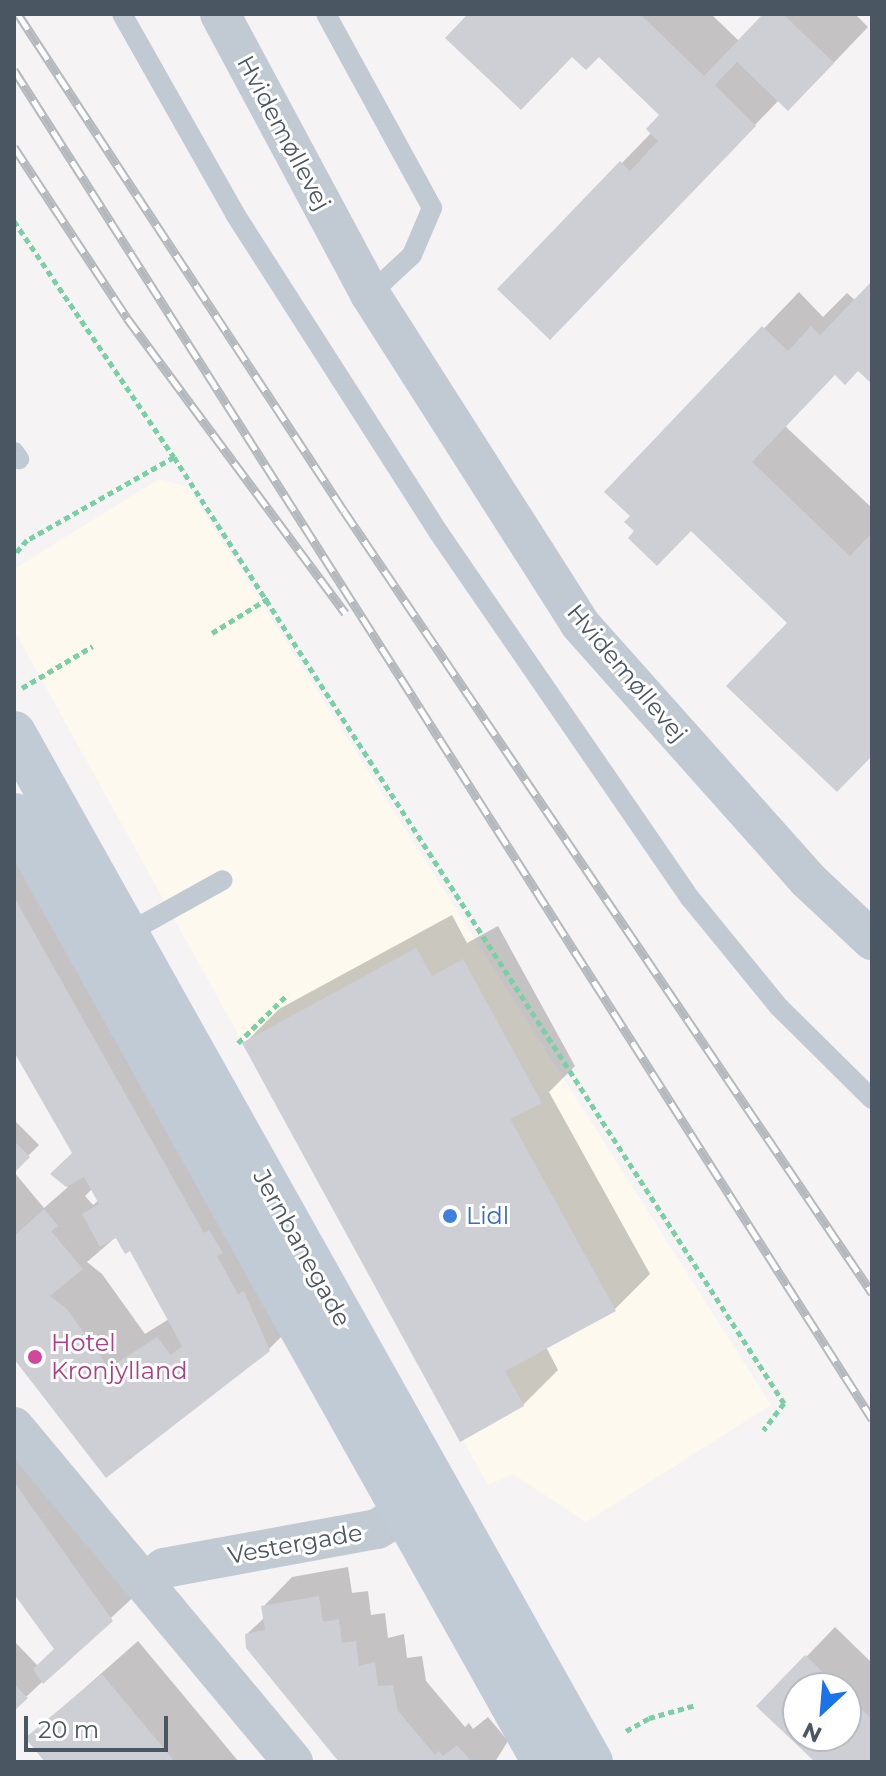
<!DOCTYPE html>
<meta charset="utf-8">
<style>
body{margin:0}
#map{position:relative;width:886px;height:1776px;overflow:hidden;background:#f5f3f3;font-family:Montserrat,sans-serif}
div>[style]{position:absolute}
.commercial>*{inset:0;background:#fdf9ef}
.shadow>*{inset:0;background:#0003}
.building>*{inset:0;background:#cdcfd5}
.path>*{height:5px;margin-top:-2.5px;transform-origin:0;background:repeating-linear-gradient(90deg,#7ad0a6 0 6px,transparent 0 10px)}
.lane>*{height:20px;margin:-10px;padding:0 10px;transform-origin:10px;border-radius:10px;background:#c1cad2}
.street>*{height:40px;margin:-20px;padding:0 20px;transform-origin:20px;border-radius:20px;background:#c1cad2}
.secondary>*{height:44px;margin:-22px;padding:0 22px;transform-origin:22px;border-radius:22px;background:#c1cbd6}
.rail>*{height:9px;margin-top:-4.5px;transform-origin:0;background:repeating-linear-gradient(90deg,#fff 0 18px,#b5b8bd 0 36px);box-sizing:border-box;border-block:2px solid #b5b8bd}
.dots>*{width:22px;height:22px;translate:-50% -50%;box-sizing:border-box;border:4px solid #fff;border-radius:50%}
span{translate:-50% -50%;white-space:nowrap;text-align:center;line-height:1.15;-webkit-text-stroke:6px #fff;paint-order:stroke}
.street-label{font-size:24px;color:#4a5661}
.shop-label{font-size:24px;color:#366cbe}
.left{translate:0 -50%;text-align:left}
.hotel-label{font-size:24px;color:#b23c85}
.frame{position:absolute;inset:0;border:16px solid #4a5661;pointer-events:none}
.north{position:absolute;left:782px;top:1672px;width:80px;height:80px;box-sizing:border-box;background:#fff;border:2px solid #b7bbc0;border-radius:50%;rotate:206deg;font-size:22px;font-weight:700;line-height:32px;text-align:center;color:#4a5661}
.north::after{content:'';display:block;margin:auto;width:28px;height:36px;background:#1a73e8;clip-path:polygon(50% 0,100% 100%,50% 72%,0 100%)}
.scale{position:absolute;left:24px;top:1716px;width:144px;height:36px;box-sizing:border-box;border:4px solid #4a5661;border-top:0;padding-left:10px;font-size:24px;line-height:28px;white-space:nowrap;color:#4a5661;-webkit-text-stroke:6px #fff;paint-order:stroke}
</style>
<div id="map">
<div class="commercial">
<i style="clip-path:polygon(159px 479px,188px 487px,771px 1405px,586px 1522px,513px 1474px,488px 1485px,14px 630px,14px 569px)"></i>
</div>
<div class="shadow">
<i style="clip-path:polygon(471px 14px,711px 14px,739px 41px,765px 14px,855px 14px,868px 27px,823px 74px,779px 100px,585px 302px,500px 289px,652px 132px,662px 115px,599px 55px)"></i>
<i style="clip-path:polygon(872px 284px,872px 381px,858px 368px,836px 373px,785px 426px,872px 508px,872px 755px,790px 623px,692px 528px,637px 531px,633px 516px,607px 492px,799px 292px,823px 317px,847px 293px,856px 301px)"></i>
<i style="clip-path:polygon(evenodd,14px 800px,304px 1314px,269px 1349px,107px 1475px,14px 1356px,14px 1172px,44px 1208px,68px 1187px,53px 1174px,74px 1153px,14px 1049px,14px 800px,92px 1189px,99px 1200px,93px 1205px,85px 1196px,92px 1189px,14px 800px,117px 1236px,131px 1249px,169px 1319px,145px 1334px,102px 1274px,87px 1262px,117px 1236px)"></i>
<i style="clip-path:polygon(452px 915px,467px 943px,498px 926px,575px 1066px,549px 1092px,650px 1274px,615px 1309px,546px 1347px,558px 1370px,523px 1405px,244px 1044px,279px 1009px)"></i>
<i style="clip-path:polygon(14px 1120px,39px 1145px,14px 1170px)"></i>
<i style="clip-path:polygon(34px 1440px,141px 1590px,14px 1708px,14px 1641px,38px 1666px,56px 1648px,14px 1591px,14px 1459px)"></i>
<i style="clip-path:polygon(348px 1567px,352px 1593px,368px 1591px,371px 1615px,385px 1613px,388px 1638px,404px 1634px,407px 1658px,422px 1656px,426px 1681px,465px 1727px,469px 1723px,473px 1729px,488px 1717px,508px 1741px,495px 1762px,342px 1762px,247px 1634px,265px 1617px,263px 1607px,292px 1577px)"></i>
<i style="clip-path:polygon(evenodd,835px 1627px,872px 1663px,872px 1762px,818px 1762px,759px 1706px,835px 1627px,798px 1688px,846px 1688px,846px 1736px,798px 1736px,798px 1688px)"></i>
<i style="clip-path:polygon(138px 1641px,239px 1762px,48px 1762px,28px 1738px)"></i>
</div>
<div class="building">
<i style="clip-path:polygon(468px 14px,640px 14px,704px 76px,763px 14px,783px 14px,834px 63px,788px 111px,737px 62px,715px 85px,756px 126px,550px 340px,497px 289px,620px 161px,630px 171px,658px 141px,646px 129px,659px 115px,599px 57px,586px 70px,572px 57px,521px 110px,445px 38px)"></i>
<i style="clip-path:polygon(872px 281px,872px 384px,858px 371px,845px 385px,835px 375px,752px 462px,850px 556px,872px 533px,872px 756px,837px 792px,726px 686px,787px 623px,691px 531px,657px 566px,628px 538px,634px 531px,624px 522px,630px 516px,604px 492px,762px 326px,788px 351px,811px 326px,820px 335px)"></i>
<i style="clip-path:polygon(14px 897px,204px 1233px,209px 1230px,223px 1253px,217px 1256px,238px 1294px,244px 1291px,270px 1351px,106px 1478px,14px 1359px,14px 1236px,44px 1209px,58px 1226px,51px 1231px,83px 1269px,50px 1296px,67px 1309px,109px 1368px,157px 1337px,171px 1355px,182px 1346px,130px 1251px,125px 1254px,116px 1238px,100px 1247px,82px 1214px,99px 1204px,84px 1177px,66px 1187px,50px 1174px,72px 1153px,14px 1052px)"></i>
<i style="clip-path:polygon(416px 948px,432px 976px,463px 959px,542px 1103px,510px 1119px,616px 1311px,505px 1371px,524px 1406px,460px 1442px,242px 1043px)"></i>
<i style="clip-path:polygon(14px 1141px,30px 1157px,14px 1173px)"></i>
<i style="clip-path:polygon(14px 1482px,113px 1621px,43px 1684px,33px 1669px,54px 1649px,14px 1594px)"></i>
<i style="clip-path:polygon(319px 1596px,323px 1622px,339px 1619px,342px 1643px,356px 1641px,359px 1666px,375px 1662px,378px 1686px,393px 1685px,398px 1711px,435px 1755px,439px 1751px,443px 1756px,457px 1745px,472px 1762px,339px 1762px,246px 1648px,245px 1634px,265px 1630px,261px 1606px)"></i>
<i style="clip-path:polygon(805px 1655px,839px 1688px,798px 1688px,798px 1736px,846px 1736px,846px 1695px,872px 1719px,872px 1762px,815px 1762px,756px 1706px)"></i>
<i style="clip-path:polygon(102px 1674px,175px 1762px,45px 1762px,25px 1738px)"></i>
<i style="clip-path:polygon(14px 1684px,28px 1698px,14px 1711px)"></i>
</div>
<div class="path">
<i style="left:14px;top:221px;width:285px;rotate:55.9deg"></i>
<i style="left:174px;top:457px;width:169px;rotate:150.5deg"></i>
<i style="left:27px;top:540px;width:20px;rotate:131deg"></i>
<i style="left:174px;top:457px;width:1126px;rotate:57.19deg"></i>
<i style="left:784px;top:1403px;width:34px;rotate:127deg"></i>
<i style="left:212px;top:633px;width:67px;rotate:-31.6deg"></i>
<i style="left:22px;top:688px;width:82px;rotate:-30.6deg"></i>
<i style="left:238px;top:1043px;width:70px;rotate:-44.4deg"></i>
<i style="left:626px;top:1731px;width:26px;rotate:-29deg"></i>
<i style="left:649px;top:1718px;width:49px;rotate:-15.5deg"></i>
</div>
<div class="lane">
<i style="left:122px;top:14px;width:230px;rotate:60.5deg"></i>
<i style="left:235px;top:214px;width:379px;rotate:57.4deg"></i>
<i style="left:439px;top:533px;width:443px;rotate:55.5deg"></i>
<i style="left:690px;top:898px;width:141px;rotate:50.8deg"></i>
<i style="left:779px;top:1007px;width:131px;rotate:44.7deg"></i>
<i style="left:326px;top:14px;width:221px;rotate:61.3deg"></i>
<i style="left:432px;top:208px;width:51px;rotate:113.1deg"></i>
<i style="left:412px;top:255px;width:57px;rotate:137.1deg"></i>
<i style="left:14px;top:452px;width:9px;rotate:54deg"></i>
<i style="left:122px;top:936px;width:115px;rotate:-29deg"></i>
</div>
<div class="street">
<i style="left:220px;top:14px;width:318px;rotate:61.8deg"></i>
<i style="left:370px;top:294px;width:391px;rotate:57.5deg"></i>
<i style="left:580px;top:624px;width:343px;rotate:48.3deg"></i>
<i style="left:808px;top:880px;width:88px;rotate:43.2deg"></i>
<i style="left:14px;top:1427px;width:436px;rotate:50.2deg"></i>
<i style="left:146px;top:1583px;width:23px;rotate:-40deg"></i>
<i style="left:164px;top:1568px;width:217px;rotate:-10.4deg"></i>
<i style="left:377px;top:1529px;width:64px;rotate:-31deg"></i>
</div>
<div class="secondary">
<i style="left:14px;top:733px;width:1180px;rotate:60.72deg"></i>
<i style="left:14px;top:815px;width:1085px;rotate:60.77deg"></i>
</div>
<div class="rail">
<i style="left:18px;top:14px;width:594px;rotate:56.74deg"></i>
<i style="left:344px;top:511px;width:944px;rotate:55.97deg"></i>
<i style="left:14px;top:70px;width:1599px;rotate:57.54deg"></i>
<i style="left:14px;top:147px;width:205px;rotate:56.5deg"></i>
<i style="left:127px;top:318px;width:367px;rotate:53.5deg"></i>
</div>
<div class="dots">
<i style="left:450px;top:1216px;background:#3f7fe0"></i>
<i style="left:35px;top:1357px;background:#d1479c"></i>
</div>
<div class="street-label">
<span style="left:284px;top:133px;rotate:62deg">Hvidemøllevej</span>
<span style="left:627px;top:673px;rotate:50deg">Hvidemøllevej</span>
<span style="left:302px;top:1248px;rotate:61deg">Jernbanegade</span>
<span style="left:295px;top:1544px;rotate:-10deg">Vestergade</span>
</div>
<div class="shop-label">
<span class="left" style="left:466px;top:1216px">Lidl</span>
</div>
<div class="hotel-label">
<span class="left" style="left:51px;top:1357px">Hotel<br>Kronjylland</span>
</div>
<div class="frame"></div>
<div class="north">N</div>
<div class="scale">20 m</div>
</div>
